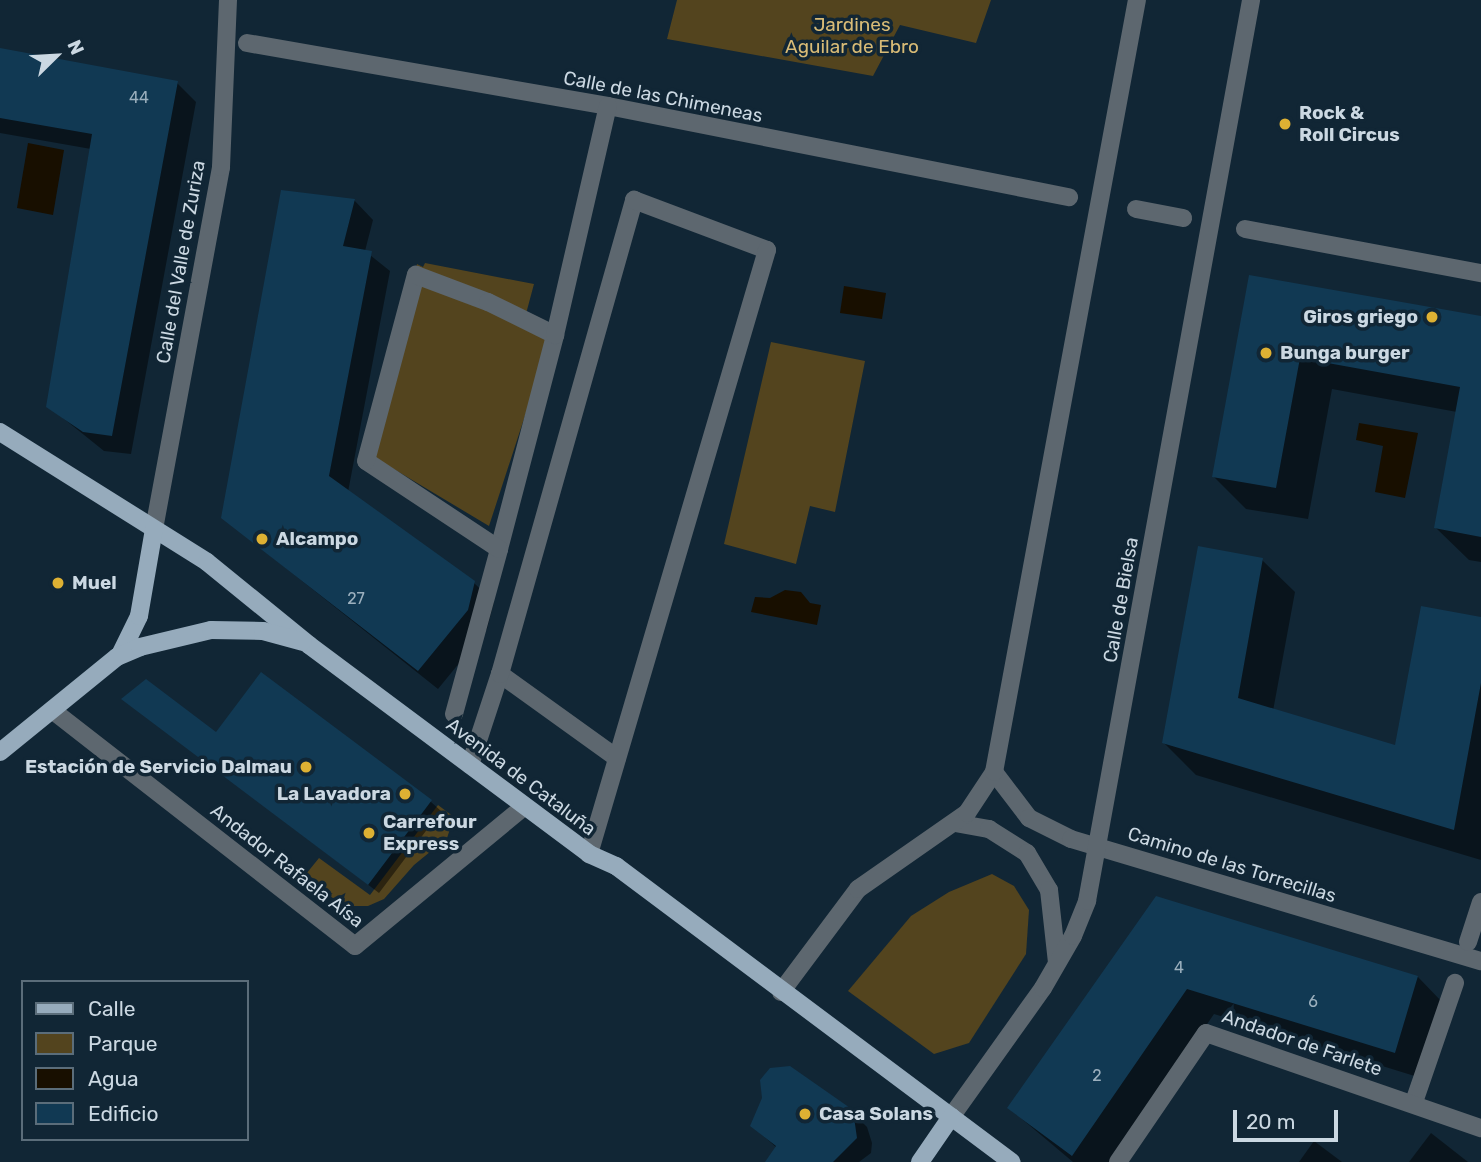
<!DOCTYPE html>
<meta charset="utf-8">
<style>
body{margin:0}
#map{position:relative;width:1481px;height:1162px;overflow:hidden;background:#112635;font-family:Rubik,sans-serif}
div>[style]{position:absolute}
.green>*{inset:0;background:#53441e}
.water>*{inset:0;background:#180f00}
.shadow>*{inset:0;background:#0007}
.building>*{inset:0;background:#113953}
.minor>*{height:18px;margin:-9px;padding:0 9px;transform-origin:9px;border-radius:9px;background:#5d676f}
.major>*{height:18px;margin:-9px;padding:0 9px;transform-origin:9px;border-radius:9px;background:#96abbc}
.dots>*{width:19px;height:19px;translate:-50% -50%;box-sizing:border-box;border:4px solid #112635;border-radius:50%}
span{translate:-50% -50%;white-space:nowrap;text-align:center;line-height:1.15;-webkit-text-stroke:7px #112635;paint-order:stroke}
.number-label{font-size:16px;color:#9cb0be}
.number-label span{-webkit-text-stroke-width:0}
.park-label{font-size:19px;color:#d8bb76}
.street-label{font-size:19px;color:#cbd8e2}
.poi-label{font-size:19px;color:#cbd8e2;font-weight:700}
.left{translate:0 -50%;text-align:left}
.right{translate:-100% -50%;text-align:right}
.legend{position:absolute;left:21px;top:980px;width:228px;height:161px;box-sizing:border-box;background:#112635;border:2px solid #5b6d7a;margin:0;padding:9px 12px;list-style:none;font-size:21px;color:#cbd8e2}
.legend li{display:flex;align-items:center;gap:14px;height:35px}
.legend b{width:35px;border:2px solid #5b6d7a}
.north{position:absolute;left:21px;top:21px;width:70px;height:70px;-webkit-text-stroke:5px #112635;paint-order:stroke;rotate:66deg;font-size:19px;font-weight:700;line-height:28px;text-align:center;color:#cbd8e2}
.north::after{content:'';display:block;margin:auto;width:24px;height:32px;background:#cbd8e2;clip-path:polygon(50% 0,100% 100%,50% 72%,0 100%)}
.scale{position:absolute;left:1233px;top:1110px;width:105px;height:32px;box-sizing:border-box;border:4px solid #cbd8e2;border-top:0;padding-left:9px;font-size:21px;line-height:24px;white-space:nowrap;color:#cbd8e2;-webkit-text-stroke:5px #112635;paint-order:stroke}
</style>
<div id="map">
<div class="green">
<i style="clip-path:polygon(677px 0,991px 0,976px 43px,900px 25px,873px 76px,667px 39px)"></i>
<i style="clip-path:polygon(425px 263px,534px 284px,523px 325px,550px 339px,489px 526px,372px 456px,417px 264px,423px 267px)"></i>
<i style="clip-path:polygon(771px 342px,865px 361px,835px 512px,810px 506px,796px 564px,724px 544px)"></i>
<i style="clip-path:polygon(438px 805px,454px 817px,447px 838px,414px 865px,384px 899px,368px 906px,346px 906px,302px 879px,319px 858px,370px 895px)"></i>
<i style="clip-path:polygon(992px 874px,1014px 886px,1029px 910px,1026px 954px,969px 1043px,934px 1054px,848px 991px,911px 916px,949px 892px)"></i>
</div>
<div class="water">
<i style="clip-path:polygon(28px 143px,64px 150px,53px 215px,17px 208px)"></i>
<i style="clip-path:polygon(844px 286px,886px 293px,882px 319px,840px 313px)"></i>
<i style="clip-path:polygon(1359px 423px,1418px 433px,1405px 498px,1375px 492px,1383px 446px,1356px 440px)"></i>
<i style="clip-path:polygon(785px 590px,801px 592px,810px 603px,821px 605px,817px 625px,751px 612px,755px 597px,770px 598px)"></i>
</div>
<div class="shadow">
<i style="clip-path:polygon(0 49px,177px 83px,196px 102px,131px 454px,104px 451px,48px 406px,91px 149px,0 133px)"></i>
<i style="clip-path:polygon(354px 200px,373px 220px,365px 251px,390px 271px,348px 492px,474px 583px,494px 602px,487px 629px,438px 689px,223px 518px)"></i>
<i style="clip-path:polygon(1250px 277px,1481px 318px,1481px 562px,1469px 560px,1436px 528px,1457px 412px,1332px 389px,1308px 519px,1246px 509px,1214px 477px)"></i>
<i style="clip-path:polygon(1262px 560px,1295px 592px,1273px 711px,1397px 747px,1481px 619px,1481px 860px,1196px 775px,1164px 743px)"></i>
<i style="clip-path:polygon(123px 699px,216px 734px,431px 802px,441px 811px,379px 893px)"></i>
<i style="clip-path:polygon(1157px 898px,1418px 977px,1444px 1004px,1421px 1078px,1214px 1014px,1112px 1162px,1073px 1162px,1009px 1108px)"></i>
<i style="clip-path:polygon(852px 1112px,867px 1127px,872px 1143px,871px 1153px,859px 1162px,767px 1162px,777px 1148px,752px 1126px)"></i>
<i style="clip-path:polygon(1431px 1133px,1468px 1162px,1409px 1162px)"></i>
<i style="clip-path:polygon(1314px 1141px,1342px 1162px,1299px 1162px)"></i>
</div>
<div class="building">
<i style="clip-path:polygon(0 48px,178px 81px,112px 436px,83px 432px,46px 407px,92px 134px,0 118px)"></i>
<i style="clip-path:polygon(281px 190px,355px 199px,343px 246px,372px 251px,329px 476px,475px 581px,468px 610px,418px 671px,221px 518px)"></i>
<i style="clip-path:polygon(1249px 275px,1481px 316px,1481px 537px,1434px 528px,1460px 387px,1300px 358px,1276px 488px,1212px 477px)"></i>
<i style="clip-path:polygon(1198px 546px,1263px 558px,1238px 698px,1395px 745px,1421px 606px,1481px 617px,1481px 683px,1454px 830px,1162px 743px)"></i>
<i style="clip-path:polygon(261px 672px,432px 800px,368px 885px,121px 699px,146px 679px,216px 732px)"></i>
<i style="clip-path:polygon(1156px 896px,1418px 976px,1395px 1053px,1187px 989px,1072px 1156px,1007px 1108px)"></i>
<i style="clip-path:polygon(790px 1066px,853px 1110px,857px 1138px,833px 1162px,765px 1162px,776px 1146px,750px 1126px,762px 1098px,760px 1080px,770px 1068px)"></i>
</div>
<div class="minor">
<i style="left:247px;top:43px;width:366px;rotate:9.9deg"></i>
<i style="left:608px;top:106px;width:470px;rotate:11.2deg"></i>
<i style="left:1136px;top:209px;width:48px;rotate:10.8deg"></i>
<i style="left:1245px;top:229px;width:240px;rotate:10.6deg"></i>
<i style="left:154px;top:529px;width:368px;rotate:-79.5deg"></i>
<i style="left:221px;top:167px;width:167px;rotate:-87.6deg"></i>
<i style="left:499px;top:549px;width:221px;rotate:-75.3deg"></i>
<i style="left:500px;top:674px;width:144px;rotate:35.7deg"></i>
<i style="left:52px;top:710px;width:384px;rotate:37.9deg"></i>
<i style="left:355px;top:946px;width:220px;rotate:-39.5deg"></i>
<i style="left:454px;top:714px;width:171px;rotate:-74.7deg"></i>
<i style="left:499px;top:549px;width:159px;rotate:-146.5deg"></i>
<i style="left:366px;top:461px;width:193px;rotate:-75deg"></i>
<i style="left:416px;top:275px;width:77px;rotate:20.6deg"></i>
<i style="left:488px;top:302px;width:75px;rotate:26.2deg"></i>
<i style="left:555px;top:335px;width:235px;rotate:-77deg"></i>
<i style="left:470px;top:765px;width:96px;rotate:-71.8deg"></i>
<i style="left:500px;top:674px;width:493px;rotate:-74.2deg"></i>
<i style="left:634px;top:200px;width:142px;rotate:20.6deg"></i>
<i style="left:767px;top:250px;width:630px;rotate:106.42deg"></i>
<i style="left:994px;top:772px;width:58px;rotate:52.7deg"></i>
<i style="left:1029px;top:818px;width:47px;rotate:26.6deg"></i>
<i style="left:1071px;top:839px;width:428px;rotate:16.6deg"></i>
<i style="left:955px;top:823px;width:35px;rotate:10deg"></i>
<i style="left:989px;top:829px;width:45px;rotate:32.3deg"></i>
<i style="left:1027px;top:853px;width:43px;rotate:59.3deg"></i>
<i style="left:1049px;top:890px;width:72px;rotate:83.7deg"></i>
<i style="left:1468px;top:942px;width:42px;rotate:-72deg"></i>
<i style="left:781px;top:992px;width:129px;rotate:-53.2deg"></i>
<i style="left:858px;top:889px;width:133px;rotate:-34.9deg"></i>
<i style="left:967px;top:813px;width:49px;rotate:-56.6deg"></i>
<i style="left:994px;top:772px;width:785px;rotate:-79.51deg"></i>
<i style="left:1414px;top:1102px;width:126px;rotate:-71deg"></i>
<i style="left:951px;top:1117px;width:158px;rotate:-54.5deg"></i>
<i style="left:1043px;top:988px;width:60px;rotate:-60deg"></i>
<i style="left:1073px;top:936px;width:38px;rotate:-68deg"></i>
<i style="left:1087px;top:901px;width:916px;rotate:-79.68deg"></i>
<i style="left:1118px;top:1162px;width:156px;rotate:-55.7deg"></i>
<i style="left:1206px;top:1033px;width:291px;rotate:19.1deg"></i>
</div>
<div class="major">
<i style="left:0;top:432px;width:244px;rotate:32.1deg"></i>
<i style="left:207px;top:562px;width:132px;rotate:39.1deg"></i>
<i style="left:309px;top:645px;width:349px;rotate:36.7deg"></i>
<i style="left:589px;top:854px;width:30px;rotate:24deg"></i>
<i style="left:616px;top:866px;width:494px;rotate:36.8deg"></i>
<i style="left:120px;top:655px;width:43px;rotate:-64deg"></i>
<i style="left:139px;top:616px;width:88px;rotate:-80.2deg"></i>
<i style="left:0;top:752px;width:151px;rotate:-39.1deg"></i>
<i style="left:117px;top:657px;width:25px;rotate:-23deg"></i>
<i style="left:140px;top:647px;width:73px;rotate:-13.5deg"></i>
<i style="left:211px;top:630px;width:52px;rotate:1.1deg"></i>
<i style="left:263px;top:631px;width:41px;rotate:15.4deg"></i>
<i style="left:920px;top:1162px;width:55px;rotate:-55.4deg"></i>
</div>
<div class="dots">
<i style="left:1285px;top:124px;background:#deb133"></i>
<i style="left:1432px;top:317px;background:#deb133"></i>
<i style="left:1266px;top:353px;background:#deb133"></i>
<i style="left:262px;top:539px;background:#deb133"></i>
<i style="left:58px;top:583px;background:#deb133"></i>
<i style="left:306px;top:767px;background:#deb133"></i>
<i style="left:405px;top:794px;background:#deb133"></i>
<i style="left:369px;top:833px;background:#deb133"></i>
<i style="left:805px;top:1114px;background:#deb133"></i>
</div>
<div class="number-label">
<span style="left:139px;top:98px">44</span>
<span style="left:356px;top:599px">27</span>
<span style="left:1179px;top:968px">4</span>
<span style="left:1313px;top:1002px">6</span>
<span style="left:1097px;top:1076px">2</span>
</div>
<div class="park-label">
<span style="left:852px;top:36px">Jardines<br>Aguilar de Ebro</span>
</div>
<div class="street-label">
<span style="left:663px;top:97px;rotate:11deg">Calle de las Chimeneas</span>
<span style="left:181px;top:262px;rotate:-80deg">Calle del Valle de Zuriza</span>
<span style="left:1121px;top:600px;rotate:-80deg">Calle de Bielsa</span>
<span style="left:521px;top:777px;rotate:37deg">Avenida de Cataluña</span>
<span style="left:1232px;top:865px;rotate:17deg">Camino de las Torrecillas</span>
<span style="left:287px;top:866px;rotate:38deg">Andador Rafaela Aísa</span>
<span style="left:1302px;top:1043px;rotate:19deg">Andador de Farlete</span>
</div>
<div class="poi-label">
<span class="left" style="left:1299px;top:124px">Rock &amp;<br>Roll Circus</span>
<span class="right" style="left:1418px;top:317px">Giros griego</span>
<span class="left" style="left:1280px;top:353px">Bunga burger</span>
<span class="left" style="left:276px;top:539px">Alcampo</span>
<span class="left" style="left:72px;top:583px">Muel</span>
<span class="right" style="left:292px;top:767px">Estación de Servicio Dalmau</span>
<span class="right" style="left:391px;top:794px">La Lavadora</span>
<span class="left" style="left:383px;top:833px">Carrefour<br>Express</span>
<span class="left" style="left:819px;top:1114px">Casa Solans</span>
</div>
<ul class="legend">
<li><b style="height:9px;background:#96abbc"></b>Calle</li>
<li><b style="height:19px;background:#53441e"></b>Parque</li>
<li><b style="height:19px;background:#180f00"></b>Agua</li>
<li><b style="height:19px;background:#113953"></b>Edificio</li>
</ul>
<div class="north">N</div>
<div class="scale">20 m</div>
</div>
